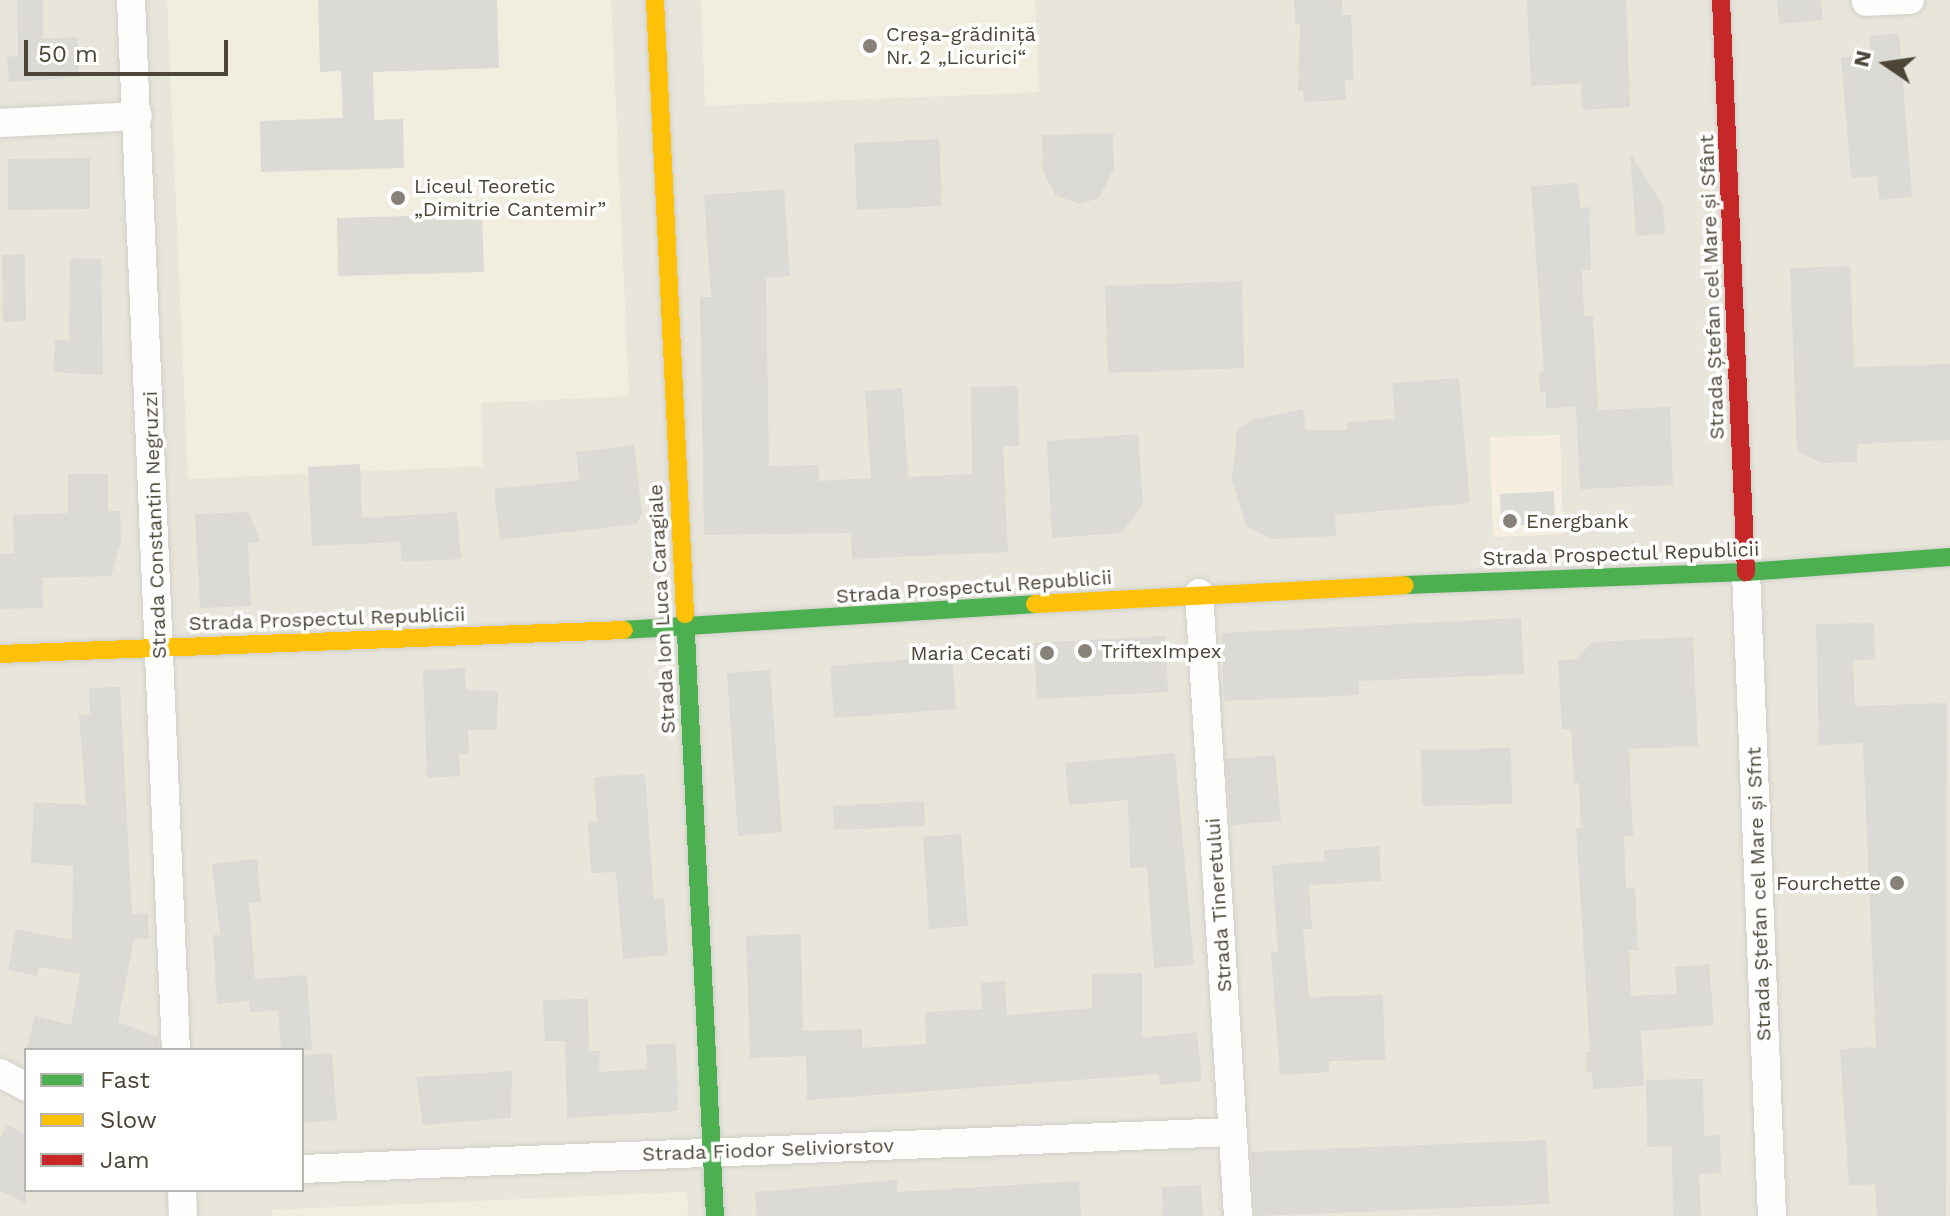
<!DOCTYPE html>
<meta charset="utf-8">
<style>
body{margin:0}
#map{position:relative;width:1950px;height:1216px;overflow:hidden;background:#f3f3ee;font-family:"Work Sans",sans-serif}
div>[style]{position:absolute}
.residential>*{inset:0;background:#e8e5db}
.commercial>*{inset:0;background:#f6efe1}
.education>*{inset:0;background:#f1eee0}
.building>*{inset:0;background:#dcdad4}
.roads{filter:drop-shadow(0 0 2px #d0cfc9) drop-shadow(0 0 2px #d0cfc9)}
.street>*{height:28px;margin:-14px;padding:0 14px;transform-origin:14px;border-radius:14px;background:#fdfdfc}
.fast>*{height:18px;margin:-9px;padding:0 9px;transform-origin:9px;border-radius:9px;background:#4caf50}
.slow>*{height:18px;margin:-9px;padding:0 9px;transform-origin:9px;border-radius:9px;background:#ffc107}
.jam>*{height:18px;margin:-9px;padding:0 9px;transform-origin:9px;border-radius:9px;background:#c62828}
.dots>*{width:22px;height:22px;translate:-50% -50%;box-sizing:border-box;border:4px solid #fff;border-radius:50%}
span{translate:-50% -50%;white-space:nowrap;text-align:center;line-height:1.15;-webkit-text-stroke:7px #fff;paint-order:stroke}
.poi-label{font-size:20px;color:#4c4538}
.left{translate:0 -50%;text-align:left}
.right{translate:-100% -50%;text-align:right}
.street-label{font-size:20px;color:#4c4538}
.legend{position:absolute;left:24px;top:1048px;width:280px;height:144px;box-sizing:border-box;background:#fff;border:2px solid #b7b5af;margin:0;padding:10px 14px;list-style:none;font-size:24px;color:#4c4538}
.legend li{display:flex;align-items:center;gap:16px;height:40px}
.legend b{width:40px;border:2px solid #b7b5af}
.north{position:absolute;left:1846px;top:24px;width:80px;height:80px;-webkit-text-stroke:6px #fff;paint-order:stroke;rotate:283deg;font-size:22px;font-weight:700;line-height:32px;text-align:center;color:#4c4538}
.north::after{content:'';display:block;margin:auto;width:28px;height:36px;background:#4c4538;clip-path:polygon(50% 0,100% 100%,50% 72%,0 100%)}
.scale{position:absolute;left:24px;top:40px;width:204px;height:36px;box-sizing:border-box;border:4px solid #4c4538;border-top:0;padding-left:10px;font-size:24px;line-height:28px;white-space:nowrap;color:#4c4538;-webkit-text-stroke:6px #fff;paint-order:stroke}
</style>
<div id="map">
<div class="residential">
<i style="clip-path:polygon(evenodd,0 0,1950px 0,1950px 1216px,0 1216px,0 0,26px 1050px,302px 1050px,302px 1190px,26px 1190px,26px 1050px)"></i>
</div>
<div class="commercial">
<i style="clip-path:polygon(1560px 435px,1563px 534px,1493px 537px,1490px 437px)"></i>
</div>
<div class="education">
<i style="clip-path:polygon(167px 0,611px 0,629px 396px,481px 403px,483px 466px,188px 479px)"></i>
<i style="clip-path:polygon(701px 0,1035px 0,1039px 92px,705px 106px)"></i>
<i style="clip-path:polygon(687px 1192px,688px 1216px,272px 1216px,272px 1210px)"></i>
</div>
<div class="building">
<i style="clip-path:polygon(17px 0,43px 0,43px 39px,77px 37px,79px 77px,9px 82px,7px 57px,18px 56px)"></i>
<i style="clip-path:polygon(318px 0,497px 0,499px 68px,373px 72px,374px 120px,403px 119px,404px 168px,261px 172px,260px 121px,343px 118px,341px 71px,320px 72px)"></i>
<i style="clip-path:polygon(1294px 0,1342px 0,1342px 15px,1351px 15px,1354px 79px,1345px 80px,1346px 100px,1304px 102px,1303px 91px,1298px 91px,1300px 24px,1295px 25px)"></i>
<i style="clip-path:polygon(1527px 0,1626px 0,1630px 107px,1582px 110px,1581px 83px,1531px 86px)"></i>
<i style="clip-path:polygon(1777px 0,1821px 0,1823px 20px,1779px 24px)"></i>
<i style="clip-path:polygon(1899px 33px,1912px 197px,1879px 200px,1877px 176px,1851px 178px,1841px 57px,1871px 55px,1869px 36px)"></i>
<i style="clip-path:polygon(1113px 133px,1114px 168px,1099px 198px,1079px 204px,1055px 195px,1043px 171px,1042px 135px)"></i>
<i style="clip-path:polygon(939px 139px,942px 206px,857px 210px,854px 143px)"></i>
<i style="clip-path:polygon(1630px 153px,1663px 206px,1665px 234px,1636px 236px)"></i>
<i style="clip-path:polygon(90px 158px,90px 209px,8px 210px,8px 159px)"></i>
<i style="clip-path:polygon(1578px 183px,1580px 208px,1589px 207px,1591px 270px,1582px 270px,1584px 316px,1593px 316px,1598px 410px,1670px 407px,1673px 485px,1580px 489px,1576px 407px,1546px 408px,1546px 392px,1540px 392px,1539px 372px,1544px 371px,1531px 186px)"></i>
<i style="clip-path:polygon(784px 189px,790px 276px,766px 278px,769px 466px,819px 465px,819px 481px,871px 478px,865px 391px,902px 388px,908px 477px,972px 474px,971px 387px,1018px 386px,1019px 446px,1003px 446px,1008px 552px,852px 559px,851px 533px,704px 535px,700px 297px,711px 297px,704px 195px)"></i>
<i style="clip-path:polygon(482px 214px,484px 272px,338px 276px,337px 218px)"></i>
<i style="clip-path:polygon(25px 254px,26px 321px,3px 322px,2px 255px)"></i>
<i style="clip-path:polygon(70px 258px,101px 259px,103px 375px,53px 372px,55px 340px,69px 341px)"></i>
<i style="clip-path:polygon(1850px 266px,1854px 367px,1950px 364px,1950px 440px,1857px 444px,1857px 462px,1821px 463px,1797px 451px,1790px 268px)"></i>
<i style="clip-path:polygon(1242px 281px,1244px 368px,1108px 373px,1105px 286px)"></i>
<i style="clip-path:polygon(1459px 378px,1470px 503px,1335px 515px,1336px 536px,1272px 539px,1246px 526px,1232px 480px,1237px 430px,1252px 420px,1303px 409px,1306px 430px,1347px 430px,1347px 422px,1395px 419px,1392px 383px)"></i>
<i style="clip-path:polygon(1138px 434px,1143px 505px,1121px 533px,1052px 538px,1047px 441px)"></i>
<i style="clip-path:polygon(634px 445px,642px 514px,636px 524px,500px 540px,494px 489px,579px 480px,576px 452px)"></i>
<i style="clip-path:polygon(360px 464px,362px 518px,457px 512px,461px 559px,402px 562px,400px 542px,312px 546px,308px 467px)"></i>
<i style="clip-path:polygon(68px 474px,108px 474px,108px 511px,120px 511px,121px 542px,111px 576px,42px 578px,43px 608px,0 609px,0 554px,14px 553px,13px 515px,68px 513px)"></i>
<i style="clip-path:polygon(1554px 491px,1555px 524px,1501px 526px,1500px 494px)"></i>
<i style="clip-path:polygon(249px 512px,260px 542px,248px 543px,251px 606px,200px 608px,195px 514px)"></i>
<i style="clip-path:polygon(1521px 618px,1524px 674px,1359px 681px,1359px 695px,1224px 701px,1221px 633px)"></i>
<i style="clip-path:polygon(1874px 623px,1875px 659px,1853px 660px,1855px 706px,1947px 703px,1946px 1216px,1877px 1216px,1875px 1184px,1849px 1186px,1840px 1049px,1876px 1047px,1863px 743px,1819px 745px,1816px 624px)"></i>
<i style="clip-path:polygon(1165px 636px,1168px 692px,1037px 699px,1034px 643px)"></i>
<i style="clip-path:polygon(1693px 637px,1698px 746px,1629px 749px,1633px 836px,1624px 836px,1626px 888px,1635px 888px,1638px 950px,1629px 950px,1631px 996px,1677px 994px,1675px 967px,1709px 964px,1714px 1025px,1641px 1031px,1644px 1086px,1593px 1089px,1592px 1072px,1587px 1072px,1586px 1052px,1590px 1052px,1576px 828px,1581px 828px,1579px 783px,1574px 783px,1571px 729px,1562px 730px,1558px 661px,1576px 659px,1592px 642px)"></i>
<i style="clip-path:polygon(952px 656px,956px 709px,834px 718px,830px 666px)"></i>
<i style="clip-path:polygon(465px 668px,466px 690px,498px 691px,497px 730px,468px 730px,469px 754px,459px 754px,460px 776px,427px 778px,423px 670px)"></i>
<i style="clip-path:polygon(770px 670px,782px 832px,738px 836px,727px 673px)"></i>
<i style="clip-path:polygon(120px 687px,132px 914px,148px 913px,149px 939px,134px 939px,118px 1022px,158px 1037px,159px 1050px,26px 1050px,35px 1016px,71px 1025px,80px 974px,39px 967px,37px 976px,8px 970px,16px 929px,72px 940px,73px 866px,31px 863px,34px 802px,86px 805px,79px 715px,90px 714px,89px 688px)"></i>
<i style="clip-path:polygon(1511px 748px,1512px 804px,1422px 806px,1421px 750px)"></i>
<i style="clip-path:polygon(1175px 753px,1194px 965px,1154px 968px,1147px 867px,1130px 868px,1128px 800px,1069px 805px,1065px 763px)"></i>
<i style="clip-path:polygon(1275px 755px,1281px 821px,1231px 825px,1226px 759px)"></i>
<i style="clip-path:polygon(645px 774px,654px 899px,664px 898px,668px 955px,623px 959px,616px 872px,591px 873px,588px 821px,597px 821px,594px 777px)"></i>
<i style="clip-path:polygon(924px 801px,925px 826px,834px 830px,833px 806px)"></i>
<i style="clip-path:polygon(961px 834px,968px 926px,929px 929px,923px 837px)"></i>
<i style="clip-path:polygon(1379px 846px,1381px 881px,1309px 885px,1312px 929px,1303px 929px,1309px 997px,1383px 995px,1385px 1060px,1329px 1061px,1329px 1072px,1280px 1075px,1271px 953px,1278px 952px,1272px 865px,1324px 861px,1324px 850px)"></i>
<i style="clip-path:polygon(257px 859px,261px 902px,249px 903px,255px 979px,307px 975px,312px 1050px,281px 1050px,278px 1010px,250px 1012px,249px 1001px,217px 1004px,213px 935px,220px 935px,212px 864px)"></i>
<i style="clip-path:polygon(801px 934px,803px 1031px,862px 1029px,862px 1048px,926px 1044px,925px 1012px,982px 1009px,981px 983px,1005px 981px,1007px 1015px,1092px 1008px,1092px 974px,1142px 973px,1142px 1038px,1197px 1032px,1202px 1081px,1160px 1085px,1159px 1074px,807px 1100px,806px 1056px,750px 1058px,746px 936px)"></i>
<i style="clip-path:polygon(588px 999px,589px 1051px,600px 1051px,599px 1072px,647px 1069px,646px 1045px,676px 1043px,678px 1111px,567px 1118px,565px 1041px,545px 1041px,543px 1000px)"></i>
<i style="clip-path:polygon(332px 1053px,337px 1120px,302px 1123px,302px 1055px)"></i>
<i style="clip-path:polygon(512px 1071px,511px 1118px,423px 1125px,416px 1077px)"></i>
<i style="clip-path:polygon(1703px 1079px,1704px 1136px,1720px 1135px,1721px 1173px,1699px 1174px,1701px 1216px,1673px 1216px,1672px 1146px,1647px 1147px,1646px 1080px)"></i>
<i style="clip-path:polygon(6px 1125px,26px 1134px,26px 1203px,0 1191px,0 1139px)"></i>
<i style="clip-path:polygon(1546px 1140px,1549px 1204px,1255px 1216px,1251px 1152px)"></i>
<i style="clip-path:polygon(897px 1180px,897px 1192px,1079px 1181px,1081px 1216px,757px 1216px,755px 1192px)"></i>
<i style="clip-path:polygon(1201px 1185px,1203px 1216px,1163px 1216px,1162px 1187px)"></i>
</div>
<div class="roads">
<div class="street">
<i style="left:131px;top:0;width:1051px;rotate:87.55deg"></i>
<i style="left:1866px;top:2px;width:44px;rotate:-2.6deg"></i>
<i style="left:0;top:123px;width:138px;rotate:-2.9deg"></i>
<i style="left:1746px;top:572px;width:645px;rotate:87.69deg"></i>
<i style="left:1199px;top:593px;width:624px;rotate:86.42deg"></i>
<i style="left:0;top:1073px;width:30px;rotate:28deg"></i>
<i style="left:302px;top:1169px;width:932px;rotate:-2.28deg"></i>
<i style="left:182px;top:1190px;width:26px;rotate:88deg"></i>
</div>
<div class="fast">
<i style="left:1405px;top:585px;width:341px;rotate:-2.2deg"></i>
<i style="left:1746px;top:572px;width:205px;rotate:-4.2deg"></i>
<i style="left:685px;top:614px;width:603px;rotate:87.15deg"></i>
<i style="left:624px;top:630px;width:412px;rotate:-3.6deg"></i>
</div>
<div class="slow">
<i style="left:655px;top:0;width:615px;rotate:87.2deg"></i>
<i style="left:1035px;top:604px;width:370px;rotate:-2.9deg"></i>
<i style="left:0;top:654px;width:624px;rotate:-2.2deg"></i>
</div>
<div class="jam">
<i style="left:1721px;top:0;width:573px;rotate:87.5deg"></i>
</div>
</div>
<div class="dots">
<i style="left:870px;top:46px;background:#868278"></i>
<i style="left:398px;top:198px;background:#868278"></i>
<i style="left:1510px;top:521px;background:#868278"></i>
<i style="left:1085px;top:651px;background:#868278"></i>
<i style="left:1047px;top:653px;background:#868278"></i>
<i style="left:1897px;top:883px;background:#868278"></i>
</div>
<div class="poi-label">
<span class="left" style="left:886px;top:46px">Creșa-grădiniță<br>Nr. 2 „Licurici“</span>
<span class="left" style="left:414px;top:198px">Liceul Teoretic<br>„Dimitrie Cantemir”</span>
<span class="left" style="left:1526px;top:521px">Energbank</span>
<span class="left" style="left:1101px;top:651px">TriftexImpex</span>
<span class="right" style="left:1031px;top:653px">Maria Cecati</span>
<span class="right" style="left:1881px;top:883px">Fourchette</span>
</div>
<div class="street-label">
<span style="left:1712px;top:287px;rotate:-92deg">Strada Ștefan cel Mare și Sfânt</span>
<span style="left:155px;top:525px;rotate:-92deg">Strada Constantin Negruzzi</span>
<span style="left:1621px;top:554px;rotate:-2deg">Strada Prospectul Republicii</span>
<span style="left:974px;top:587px;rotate:-4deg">Strada Prospectul Republicii</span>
<span style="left:662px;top:609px;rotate:-93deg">Strada Ion Luca Caragiale</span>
<span style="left:327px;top:619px;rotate:-2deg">Strada Prospectul Republicii</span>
<span style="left:1759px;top:894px;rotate:-92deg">Strada Ștefan cel Mare și Sfnt</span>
<span style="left:1219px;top:905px;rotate:-94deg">Strada Tineretului</span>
<span style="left:768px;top:1150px;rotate:-2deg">Strada Fiodor Seliviorstov</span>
</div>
<ul class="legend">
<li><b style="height:10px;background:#4caf50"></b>Fast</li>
<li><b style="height:10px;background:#ffc107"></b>Slow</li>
<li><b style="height:10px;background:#c62828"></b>Jam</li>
</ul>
<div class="north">N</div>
<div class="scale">50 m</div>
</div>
